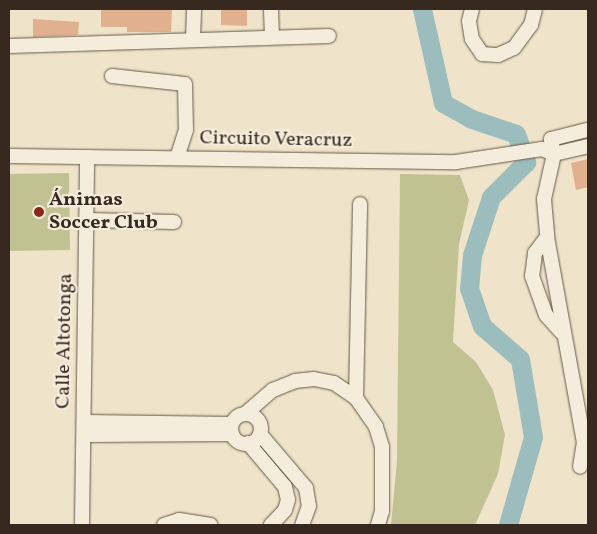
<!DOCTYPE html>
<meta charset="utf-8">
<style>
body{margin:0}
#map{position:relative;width:597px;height:534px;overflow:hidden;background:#efe4c9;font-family:Vollkorn,serif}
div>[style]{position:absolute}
.green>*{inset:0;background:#c1c291}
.river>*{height:19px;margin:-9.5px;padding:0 9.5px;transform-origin:9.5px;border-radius:9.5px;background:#9cbdbe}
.building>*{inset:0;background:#e1b08f}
.roads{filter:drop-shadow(0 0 1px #66584a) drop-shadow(0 0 1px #66584a)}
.minor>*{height:14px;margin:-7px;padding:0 7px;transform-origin:7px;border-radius:7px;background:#f5eddc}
.minor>.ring{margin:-7px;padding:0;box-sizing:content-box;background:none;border:14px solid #f5eddc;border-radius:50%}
.dots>*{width:14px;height:14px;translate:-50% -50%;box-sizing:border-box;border:2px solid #f5eddc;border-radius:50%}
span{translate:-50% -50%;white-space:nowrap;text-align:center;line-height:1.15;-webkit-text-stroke:4.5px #f5eddc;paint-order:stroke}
.street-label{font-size:20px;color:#382920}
.poi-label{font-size:20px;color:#382920;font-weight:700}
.left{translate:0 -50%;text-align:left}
.frame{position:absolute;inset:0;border:10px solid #382920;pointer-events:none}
</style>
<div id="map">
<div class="green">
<i style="clip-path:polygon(69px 173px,70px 250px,9px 251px,9px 174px)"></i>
<i style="clip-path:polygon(400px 174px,460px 175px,469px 200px,459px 244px,453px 342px,476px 362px,493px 390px,505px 435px,498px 474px,475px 525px,391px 525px,397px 461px)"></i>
</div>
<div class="river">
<i style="left:422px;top:9px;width:96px;rotate:77.4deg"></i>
<i style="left:443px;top:103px;width:33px;rotate:29deg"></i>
<i style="left:472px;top:119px;width:46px;rotate:18.8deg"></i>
<i style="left:516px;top:134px;width:30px;rotate:70deg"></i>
<i style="left:526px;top:162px;width:49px;rotate:135deg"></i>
<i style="left:491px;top:197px;width:61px;rotate:108.1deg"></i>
<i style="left:472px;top:255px;width:33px;rotate:95deg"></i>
<i style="left:469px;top:288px;width:40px;rotate:71.1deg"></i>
<i style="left:482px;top:326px;width:50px;rotate:41deg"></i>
<i style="left:520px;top:359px;width:79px;rotate:80.5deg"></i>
<i style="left:533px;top:437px;width:91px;rotate:105.9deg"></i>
</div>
<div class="building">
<i style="clip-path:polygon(101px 9px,172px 9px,171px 32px,127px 32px,127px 27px,101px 27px)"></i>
<i style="clip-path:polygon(221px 9px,247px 9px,247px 26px,221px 25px)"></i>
<i style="clip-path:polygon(33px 19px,79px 22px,78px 35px,33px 37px)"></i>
<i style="clip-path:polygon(588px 159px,588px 187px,576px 190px,571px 163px)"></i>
</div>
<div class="roads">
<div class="minor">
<i style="left:271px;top:9px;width:28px;rotate:88deg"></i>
<i style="left:472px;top:9px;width:12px;rotate:104deg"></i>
<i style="left:469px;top:21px;width:18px;rotate:81deg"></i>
<i style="left:472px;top:39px;width:18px;rotate:56deg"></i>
<i style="left:482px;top:54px;width:16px;rotate:4deg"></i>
<i style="left:498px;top:55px;width:17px;rotate:-24deg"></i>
<i style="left:514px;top:48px;width:29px;rotate:-54deg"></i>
<i style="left:531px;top:25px;width:16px;rotate:-76deg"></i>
<i style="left:193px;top:40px;width:31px;rotate:-88deg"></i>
<i style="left:9px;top:46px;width:320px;rotate:-1.8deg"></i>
<i style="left:112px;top:76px;width:73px;rotate:6.3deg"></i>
<i style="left:185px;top:84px;width:46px;rotate:88.8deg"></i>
<i style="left:186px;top:130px;width:29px;rotate:108deg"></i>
<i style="left:551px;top:139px;width:15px;rotate:79deg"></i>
<i style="left:554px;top:154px;width:46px;rotate:102.5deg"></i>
<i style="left:544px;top:199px;width:38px;rotate:85deg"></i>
<i style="left:547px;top:237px;width:208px;rotate:79.8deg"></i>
<i style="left:584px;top:442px;width:25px;rotate:99deg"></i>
<i style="left:551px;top:139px;width:38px;rotate:-14deg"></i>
<i style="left:554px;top:154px;width:35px;rotate:-13deg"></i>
<i style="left:9px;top:156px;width:447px;rotate:0.8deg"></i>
<i style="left:456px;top:162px;width:87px;rotate:-8.6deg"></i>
<i style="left:542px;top:149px;width:13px;rotate:23deg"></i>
<i style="left:87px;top:220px;width:87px;rotate:1.3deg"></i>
<i style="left:547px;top:237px;width:20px;rotate:127deg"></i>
<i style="left:535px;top:253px;width:23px;rotate:97deg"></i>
<i style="left:532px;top:276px;width:41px;rotate:70.3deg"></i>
<i style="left:546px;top:315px;width:24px;rotate:48deg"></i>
<i style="left:356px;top:398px;width:194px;rotate:-88.8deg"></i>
<i style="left:245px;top:414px;width:37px;rotate:-41deg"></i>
<i style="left:273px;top:390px;width:24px;rotate:-22deg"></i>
<i style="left:295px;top:381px;width:19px;rotate:-6deg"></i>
<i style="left:314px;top:379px;width:20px;rotate:11deg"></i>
<i style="left:334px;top:383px;width:27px;rotate:34deg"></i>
<i style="left:356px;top:398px;width:35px;rotate:55deg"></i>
<i style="left:376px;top:427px;width:21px;rotate:73deg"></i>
<i style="left:382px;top:447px;width:64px;rotate:90deg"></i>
<i style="left:382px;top:511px;width:15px;rotate:106deg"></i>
<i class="ring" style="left:231px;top:414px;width:16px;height:16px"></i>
<i style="left:84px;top:422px;width:147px;rotate:0.8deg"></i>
<i style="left:260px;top:434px;width:71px;rotate:49.6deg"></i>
<i style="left:306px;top:488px;width:18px;rotate:81deg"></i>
<i style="left:309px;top:506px;width:20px;rotate:110deg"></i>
<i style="left:84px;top:435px;width:148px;rotate:-0.4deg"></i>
<i style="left:248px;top:443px;width:57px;rotate:49.9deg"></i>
<i style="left:285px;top:487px;width:13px;rotate:77deg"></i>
<i style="left:288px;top:500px;width:10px;rotate:107deg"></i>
<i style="left:285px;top:510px;width:21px;rotate:133deg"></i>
<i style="left:82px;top:525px;width:368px;rotate:-89.2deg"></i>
<i style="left:164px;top:525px;width:16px;rotate:-18deg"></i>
<i style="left:179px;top:520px;width:32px;rotate:9deg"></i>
</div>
</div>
<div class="dots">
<i style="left:39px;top:212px;background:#8f2418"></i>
</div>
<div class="street-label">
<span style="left:276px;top:140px;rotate:1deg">Circuito Veracruz</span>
<span style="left:65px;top:341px;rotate:-89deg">Calle Altotonga</span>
</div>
<div class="poi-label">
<span class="left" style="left:49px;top:212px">Ánimas<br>Soccer Club</span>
</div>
<div class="frame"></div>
</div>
